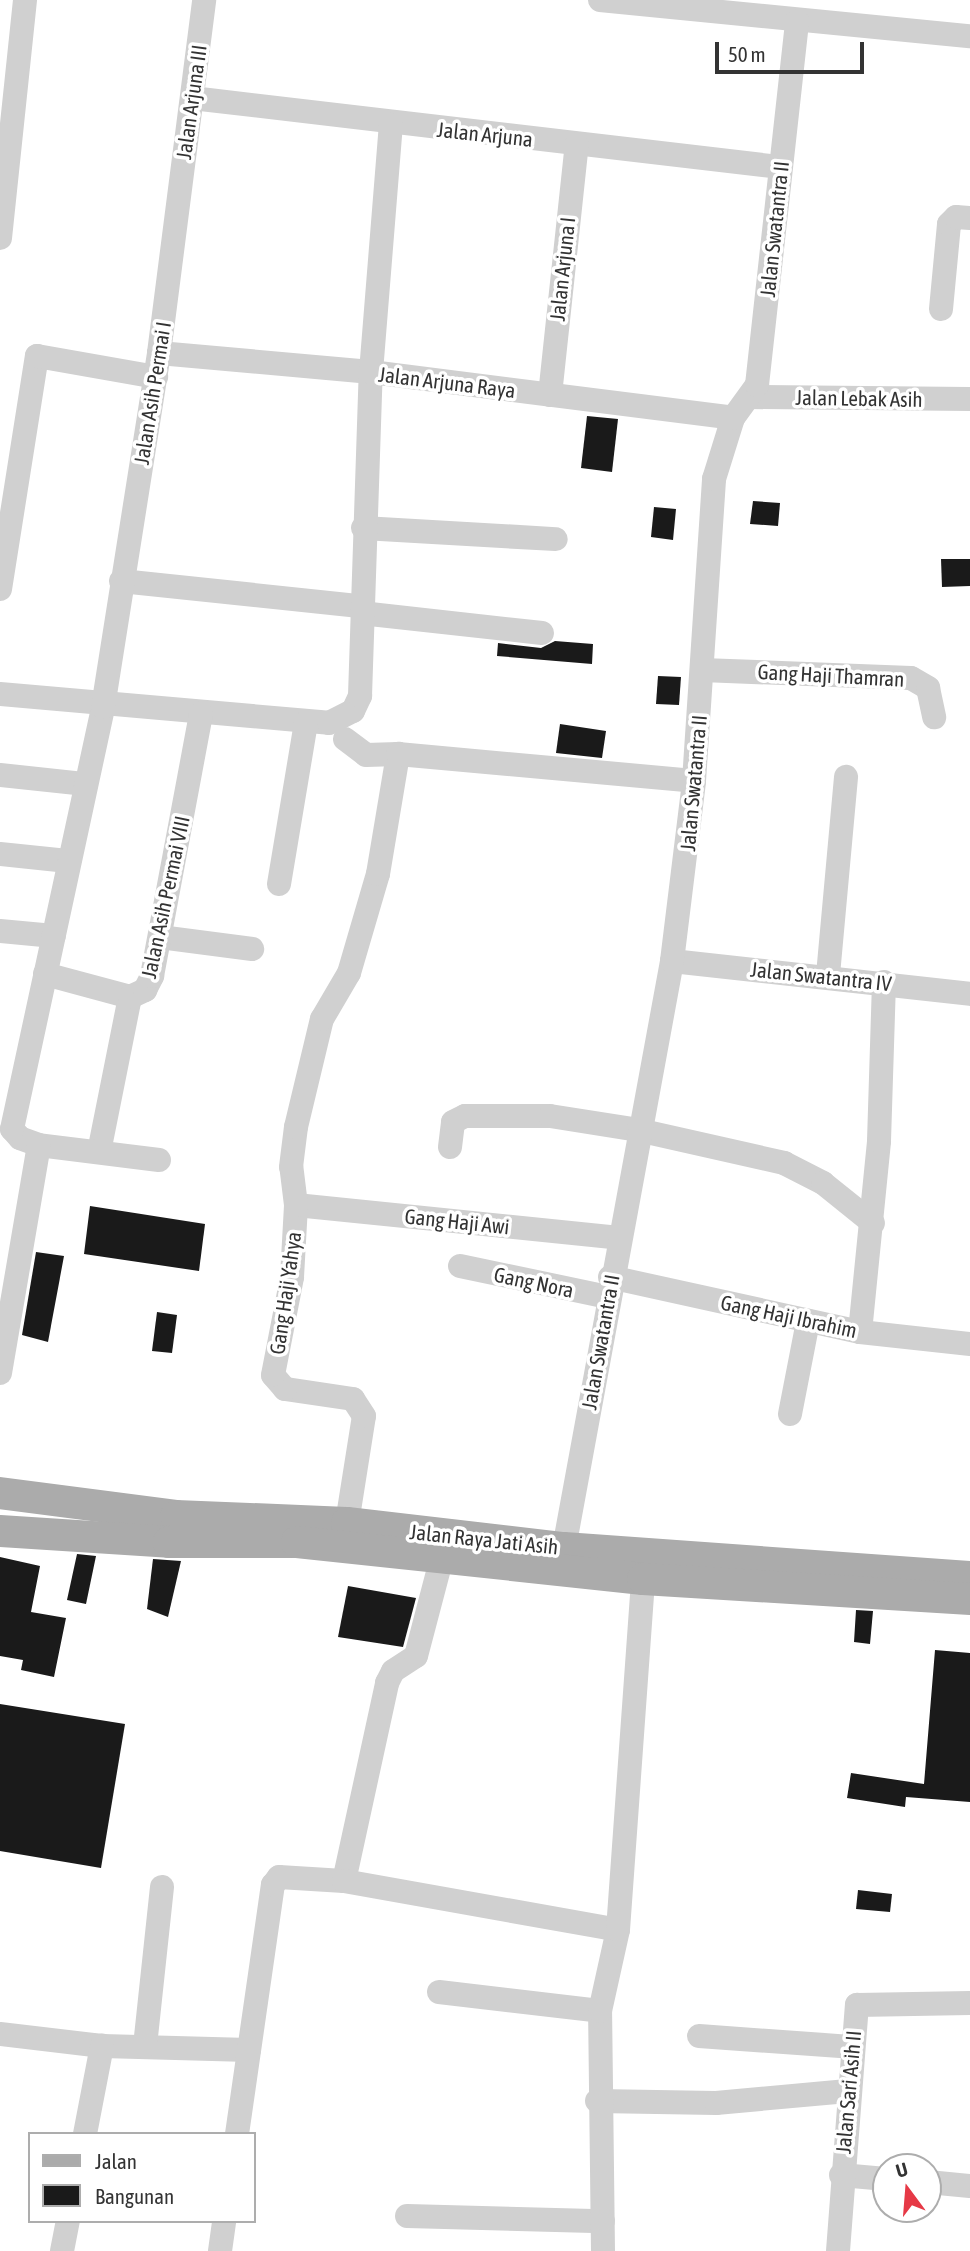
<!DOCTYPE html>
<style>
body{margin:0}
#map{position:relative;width:970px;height:2251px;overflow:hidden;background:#fff;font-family:"Asap Condensed",sans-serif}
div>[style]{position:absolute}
.building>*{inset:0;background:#1a1a1a}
.minor>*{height:24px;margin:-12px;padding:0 12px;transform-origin:12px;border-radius:12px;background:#d0d0d0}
.major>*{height:32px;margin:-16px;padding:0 16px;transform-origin:16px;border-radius:16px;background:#ababab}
span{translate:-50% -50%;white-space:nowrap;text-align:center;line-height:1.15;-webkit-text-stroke:7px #fff;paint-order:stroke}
.street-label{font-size:21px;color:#333}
.legend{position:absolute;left:28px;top:2132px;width:228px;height:91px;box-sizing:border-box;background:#fff;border:2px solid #adadad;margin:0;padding:9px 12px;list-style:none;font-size:21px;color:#333}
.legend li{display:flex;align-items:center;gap:14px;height:35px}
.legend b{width:35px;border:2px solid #adadad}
.north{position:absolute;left:872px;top:2153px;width:70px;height:70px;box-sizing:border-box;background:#fff;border:2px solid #adadad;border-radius:50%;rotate:344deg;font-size:19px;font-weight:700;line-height:28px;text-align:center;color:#333}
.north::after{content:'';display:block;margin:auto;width:24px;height:32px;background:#e63946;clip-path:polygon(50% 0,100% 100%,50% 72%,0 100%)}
.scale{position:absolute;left:715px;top:42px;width:149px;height:32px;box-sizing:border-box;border:4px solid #333;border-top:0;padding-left:9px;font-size:21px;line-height:24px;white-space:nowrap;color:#333;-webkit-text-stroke:5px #fff;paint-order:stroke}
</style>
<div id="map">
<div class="building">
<i style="clip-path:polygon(587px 416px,618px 419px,612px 472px,581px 468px)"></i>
<i style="clip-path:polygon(753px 501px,780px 503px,778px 526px,750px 524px)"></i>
<i style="clip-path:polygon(654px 507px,676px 509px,673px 540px,651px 537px)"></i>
<i style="clip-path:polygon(941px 559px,970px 559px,970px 586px,942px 587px)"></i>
<i style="clip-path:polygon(555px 641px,593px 644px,592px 664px,497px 656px,498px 643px,541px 648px)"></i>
<i style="clip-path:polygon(658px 676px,681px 677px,679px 705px,656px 704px)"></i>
<i style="clip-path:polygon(560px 724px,606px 731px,602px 758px,556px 753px)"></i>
<i style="clip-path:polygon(90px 1206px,205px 1224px,199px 1271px,84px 1254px)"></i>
<i style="clip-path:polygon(36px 1252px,64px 1256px,48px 1342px,22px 1335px)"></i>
<i style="clip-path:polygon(157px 1312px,177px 1315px,172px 1353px,152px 1351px)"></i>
<i style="clip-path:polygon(77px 1554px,96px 1556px,86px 1604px,67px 1600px)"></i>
<i style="clip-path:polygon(0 1557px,40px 1566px,31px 1612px,66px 1618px,54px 1677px,21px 1670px,23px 1660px,0 1656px)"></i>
<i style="clip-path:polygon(153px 1559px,181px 1561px,168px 1617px,147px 1609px)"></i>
<i style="clip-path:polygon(348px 1586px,416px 1598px,403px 1647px,338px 1637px)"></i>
<i style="clip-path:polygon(856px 1610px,873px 1611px,870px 1644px,854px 1642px)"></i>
<i style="clip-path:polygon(935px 1650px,970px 1653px,970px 1802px,906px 1797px,905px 1807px,847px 1798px,851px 1773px,924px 1784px)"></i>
<i style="clip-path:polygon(0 1704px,125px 1724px,101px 1868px,0 1851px)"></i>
<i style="clip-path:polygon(858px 1890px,892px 1894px,890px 1912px,856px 1909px)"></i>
</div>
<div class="minor">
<i style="left:600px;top:0;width:372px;rotate:5.6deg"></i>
<i style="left:192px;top:98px;width:591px;rotate:6.7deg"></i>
<i style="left:0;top:238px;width:239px;rotate:-84deg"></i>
<i style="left:941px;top:309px;width:85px;rotate:-84.6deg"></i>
<i style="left:949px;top:224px;width:10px;rotate:-45deg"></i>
<i style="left:956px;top:217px;width:14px;rotate:4deg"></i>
<i style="left:159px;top:353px;width:213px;rotate:5.1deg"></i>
<i style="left:371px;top:372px;width:365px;rotate:7.2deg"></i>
<i style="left:550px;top:395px;width:252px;rotate:-83.9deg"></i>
<i style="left:749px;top:397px;width:221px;rotate:0.5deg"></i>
<i style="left:363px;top:528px;width:193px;rotate:3.3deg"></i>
<i style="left:121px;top:581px;width:240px;rotate:6deg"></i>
<i style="left:360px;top:606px;width:13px;rotate:39deg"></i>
<i style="left:370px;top:614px;width:173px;rotate:6.3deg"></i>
<i style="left:0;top:589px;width:236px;rotate:-81deg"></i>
<i style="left:37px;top:356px;width:121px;rotate:10deg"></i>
<i style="left:702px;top:670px;width:209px;rotate:2.2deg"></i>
<i style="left:911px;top:678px;width:20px;rotate:30deg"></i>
<i style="left:928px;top:688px;width:30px;rotate:78deg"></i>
<i style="left:0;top:694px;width:330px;rotate:5deg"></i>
<i style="left:329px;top:723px;width:27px;rotate:-27deg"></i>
<i style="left:353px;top:711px;width:17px;rotate:-65deg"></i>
<i style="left:360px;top:696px;width:324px;rotate:-88.1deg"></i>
<i style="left:371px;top:372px;width:248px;rotate:-85.4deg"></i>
<i style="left:345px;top:739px;width:26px;rotate:37deg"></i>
<i style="left:366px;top:755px;width:32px;rotate:-2deg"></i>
<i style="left:0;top:775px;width:84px;rotate:6.1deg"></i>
<i style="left:0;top:854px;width:68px;rotate:5.9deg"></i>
<i style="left:279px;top:884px;width:164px;rotate:-80.5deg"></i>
<i style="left:0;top:931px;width:54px;rotate:5.3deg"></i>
<i style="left:160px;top:937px;width:93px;rotate:7.4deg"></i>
<i style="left:672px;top:961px;width:300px;rotate:6.3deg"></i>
<i style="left:45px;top:974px;width:88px;rotate:15.1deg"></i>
<i style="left:828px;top:975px;width:199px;rotate:-84.8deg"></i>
<i style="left:450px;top:1147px;width:25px;rotate:-83deg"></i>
<i style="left:453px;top:1122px;width:13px;rotate:-27deg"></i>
<i style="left:465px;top:1116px;width:85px"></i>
<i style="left:550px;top:1116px;width:89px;rotate:9deg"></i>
<i style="left:638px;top:1130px;width:150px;rotate:12.7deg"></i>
<i style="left:784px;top:1163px;width:44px;rotate:27.1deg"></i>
<i style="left:823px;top:1183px;width:64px;rotate:38.7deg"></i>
<i style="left:99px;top:1152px;width:158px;rotate:-78.7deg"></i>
<i style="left:130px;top:997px;width:17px;rotate:-25deg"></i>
<i style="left:145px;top:990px;width:16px;rotate:-63deg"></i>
<i style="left:152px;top:976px;width:267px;rotate:-79.4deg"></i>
<i style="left:159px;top:1160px;width:121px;rotate:-172.9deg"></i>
<i style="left:39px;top:1145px;width:20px;rotate:-160deg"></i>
<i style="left:20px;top:1138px;width:12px;rotate:-132deg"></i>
<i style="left:12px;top:1129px;width:432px;rotate:-77.8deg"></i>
<i style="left:103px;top:707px;width:358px;rotate:-81deg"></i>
<i style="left:159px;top:353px;width:356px;rotate:-82.7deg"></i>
<i style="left:296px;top:1205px;width:325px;rotate:5.8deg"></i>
<i style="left:460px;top:1266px;width:151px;rotate:11.8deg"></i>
<i style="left:610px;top:1277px;width:256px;rotate:12.4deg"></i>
<i style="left:860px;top:1332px;width:111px;rotate:6.2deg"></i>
<i style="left:860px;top:1332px;width:192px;rotate:-84.3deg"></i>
<i style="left:879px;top:1141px;width:159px;rotate:-88.2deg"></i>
<i style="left:0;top:1373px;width:231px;rotate:-80.3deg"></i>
<i style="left:790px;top:1414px;width:95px;rotate:-79deg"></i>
<i style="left:347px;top:1523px;width:108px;rotate:-81deg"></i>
<i style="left:364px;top:1416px;width:20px;rotate:-123deg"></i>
<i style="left:353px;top:1399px;width:69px;rotate:-171.6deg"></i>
<i style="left:285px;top:1389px;width:18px;rotate:-131deg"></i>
<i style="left:273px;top:1375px;width:100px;rotate:-79deg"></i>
<i style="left:292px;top:1277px;width:72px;rotate:-86.8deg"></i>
<i style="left:296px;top:1205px;width:38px;rotate:-97deg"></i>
<i style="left:291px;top:1167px;width:40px;rotate:-82.9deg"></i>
<i style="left:296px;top:1127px;width:111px;rotate:-76.5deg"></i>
<i style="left:322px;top:1019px;width:53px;rotate:-59.6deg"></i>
<i style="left:349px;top:973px;width:103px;rotate:-73.7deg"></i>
<i style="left:378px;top:874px;width:122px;rotate:-80.5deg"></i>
<i style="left:398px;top:754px;width:297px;rotate:5.2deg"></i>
<i style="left:564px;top:1548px;width:597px;rotate:-79.57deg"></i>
<i style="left:672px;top:961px;width:181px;rotate:-83deg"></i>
<i style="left:694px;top:781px;width:303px;rotate:-86.2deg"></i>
<i style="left:714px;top:479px;width:64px;rotate:-72.7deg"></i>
<i style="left:733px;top:418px;width:41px;rotate:-54deg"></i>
<i style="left:757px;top:385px;width:366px;rotate:-83.7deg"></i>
<i style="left:344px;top:1881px;width:203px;rotate:-77.7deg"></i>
<i style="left:387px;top:1683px;width:13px;rotate:-63deg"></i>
<i style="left:393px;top:1671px;width:27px;rotate:-33deg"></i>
<i style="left:416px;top:1656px;width:102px;rotate:-75.3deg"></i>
<i style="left:439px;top:1992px;width:162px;rotate:6.7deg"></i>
<i style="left:0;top:2034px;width:103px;rotate:6.7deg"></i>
<i style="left:102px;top:2046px;width:147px;rotate:1.6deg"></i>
<i style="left:699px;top:2036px;width:152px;rotate:4.1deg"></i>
<i style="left:145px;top:2046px;width:160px;rotate:-83.9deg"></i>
<i style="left:597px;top:2101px;width:119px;rotate:1deg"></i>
<i style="left:716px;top:2103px;width:132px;rotate:-5.2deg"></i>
<i style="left:85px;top:2134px;width:90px;rotate:-79.1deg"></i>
<i style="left:237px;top:2134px;width:252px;rotate:-81.8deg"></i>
<i style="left:273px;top:1885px;width:10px;rotate:-53deg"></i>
<i style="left:279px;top:1877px;width:65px;rotate:3.5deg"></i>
<i style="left:344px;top:1881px;width:278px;rotate:10.1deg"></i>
<i style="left:841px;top:2175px;width:45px;rotate:5.1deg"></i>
<i style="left:928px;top:2182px;width:42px;rotate:5.4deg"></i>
<i style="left:407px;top:2216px;width:196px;rotate:1.5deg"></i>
<i style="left:62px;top:2251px;width:31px;rotate:-79deg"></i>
<i style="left:220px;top:2251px;width:30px;rotate:-82deg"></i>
<i style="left:603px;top:2251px;width:240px;rotate:-90.7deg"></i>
<i style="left:600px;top:2011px;width:83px;rotate:-77.5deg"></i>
<i style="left:618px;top:1930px;width:352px;rotate:-85.9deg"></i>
<i style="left:838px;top:2251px;width:247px;rotate:-85.6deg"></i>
<i style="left:857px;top:2005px;width:113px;rotate:-1deg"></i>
</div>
<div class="major">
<i style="left:0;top:1493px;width:177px;rotate:7.4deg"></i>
<i style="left:176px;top:1516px;width:171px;rotate:2.3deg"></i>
<i style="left:347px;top:1523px;width:218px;rotate:6.6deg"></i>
<i style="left:564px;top:1548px;width:407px;rotate:4.1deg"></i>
<i style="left:0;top:1531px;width:169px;rotate:3.7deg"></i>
<i style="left:169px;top:1542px;width:128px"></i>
<i style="left:297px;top:1542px;width:348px;rotate:6.1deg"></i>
<i style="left:643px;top:1579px;width:328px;rotate:3.5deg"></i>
</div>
<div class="street-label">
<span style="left:191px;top:102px;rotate:-82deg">Jalan Arjuna III</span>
<span style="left:485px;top:134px;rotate:6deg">Jalan Arjuna</span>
<span style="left:774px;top:229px;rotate:-84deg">Jalan Swatantra II</span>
<span style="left:562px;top:269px;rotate:-84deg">Jalan Arjuna I</span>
<span style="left:447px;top:382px;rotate:7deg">Jalan Arjuna Raya</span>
<span style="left:152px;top:393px;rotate:-81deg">Jalan Asih Permai I</span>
<span style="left:859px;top:398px;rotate:1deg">Jalan Lebak Asih</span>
<span style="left:831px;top:675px;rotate:3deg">Gang Haji Thamran</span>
<span style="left:693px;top:783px;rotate:-85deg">Jalan Swatantra II</span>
<span style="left:165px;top:897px;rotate:-78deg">Jalan Asih Permai VIII</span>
<span style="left:821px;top:976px;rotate:6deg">Jalan Swatantra IV</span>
<span style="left:457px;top:1221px;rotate:6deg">Gang Haji Awi</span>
<span style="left:534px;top:1282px;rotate:12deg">Gang Nora</span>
<span style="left:285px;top:1293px;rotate:-82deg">Gang Haji Yahya</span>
<span style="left:789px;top:1316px;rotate:12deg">Gang Haji Ibrahim</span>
<span style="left:600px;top:1342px;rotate:-80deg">Jalan Swatantra II</span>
<span style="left:484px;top:1539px;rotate:6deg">Jalan Raya Jati Asih</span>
<span style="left:848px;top:2092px;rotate:-85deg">Jalan Sari Asih II</span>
</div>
<ul class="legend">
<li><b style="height:9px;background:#ababab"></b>Jalan</li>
<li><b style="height:19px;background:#1a1a1a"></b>Bangunan</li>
</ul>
<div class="north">U</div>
<div class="scale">50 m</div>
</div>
